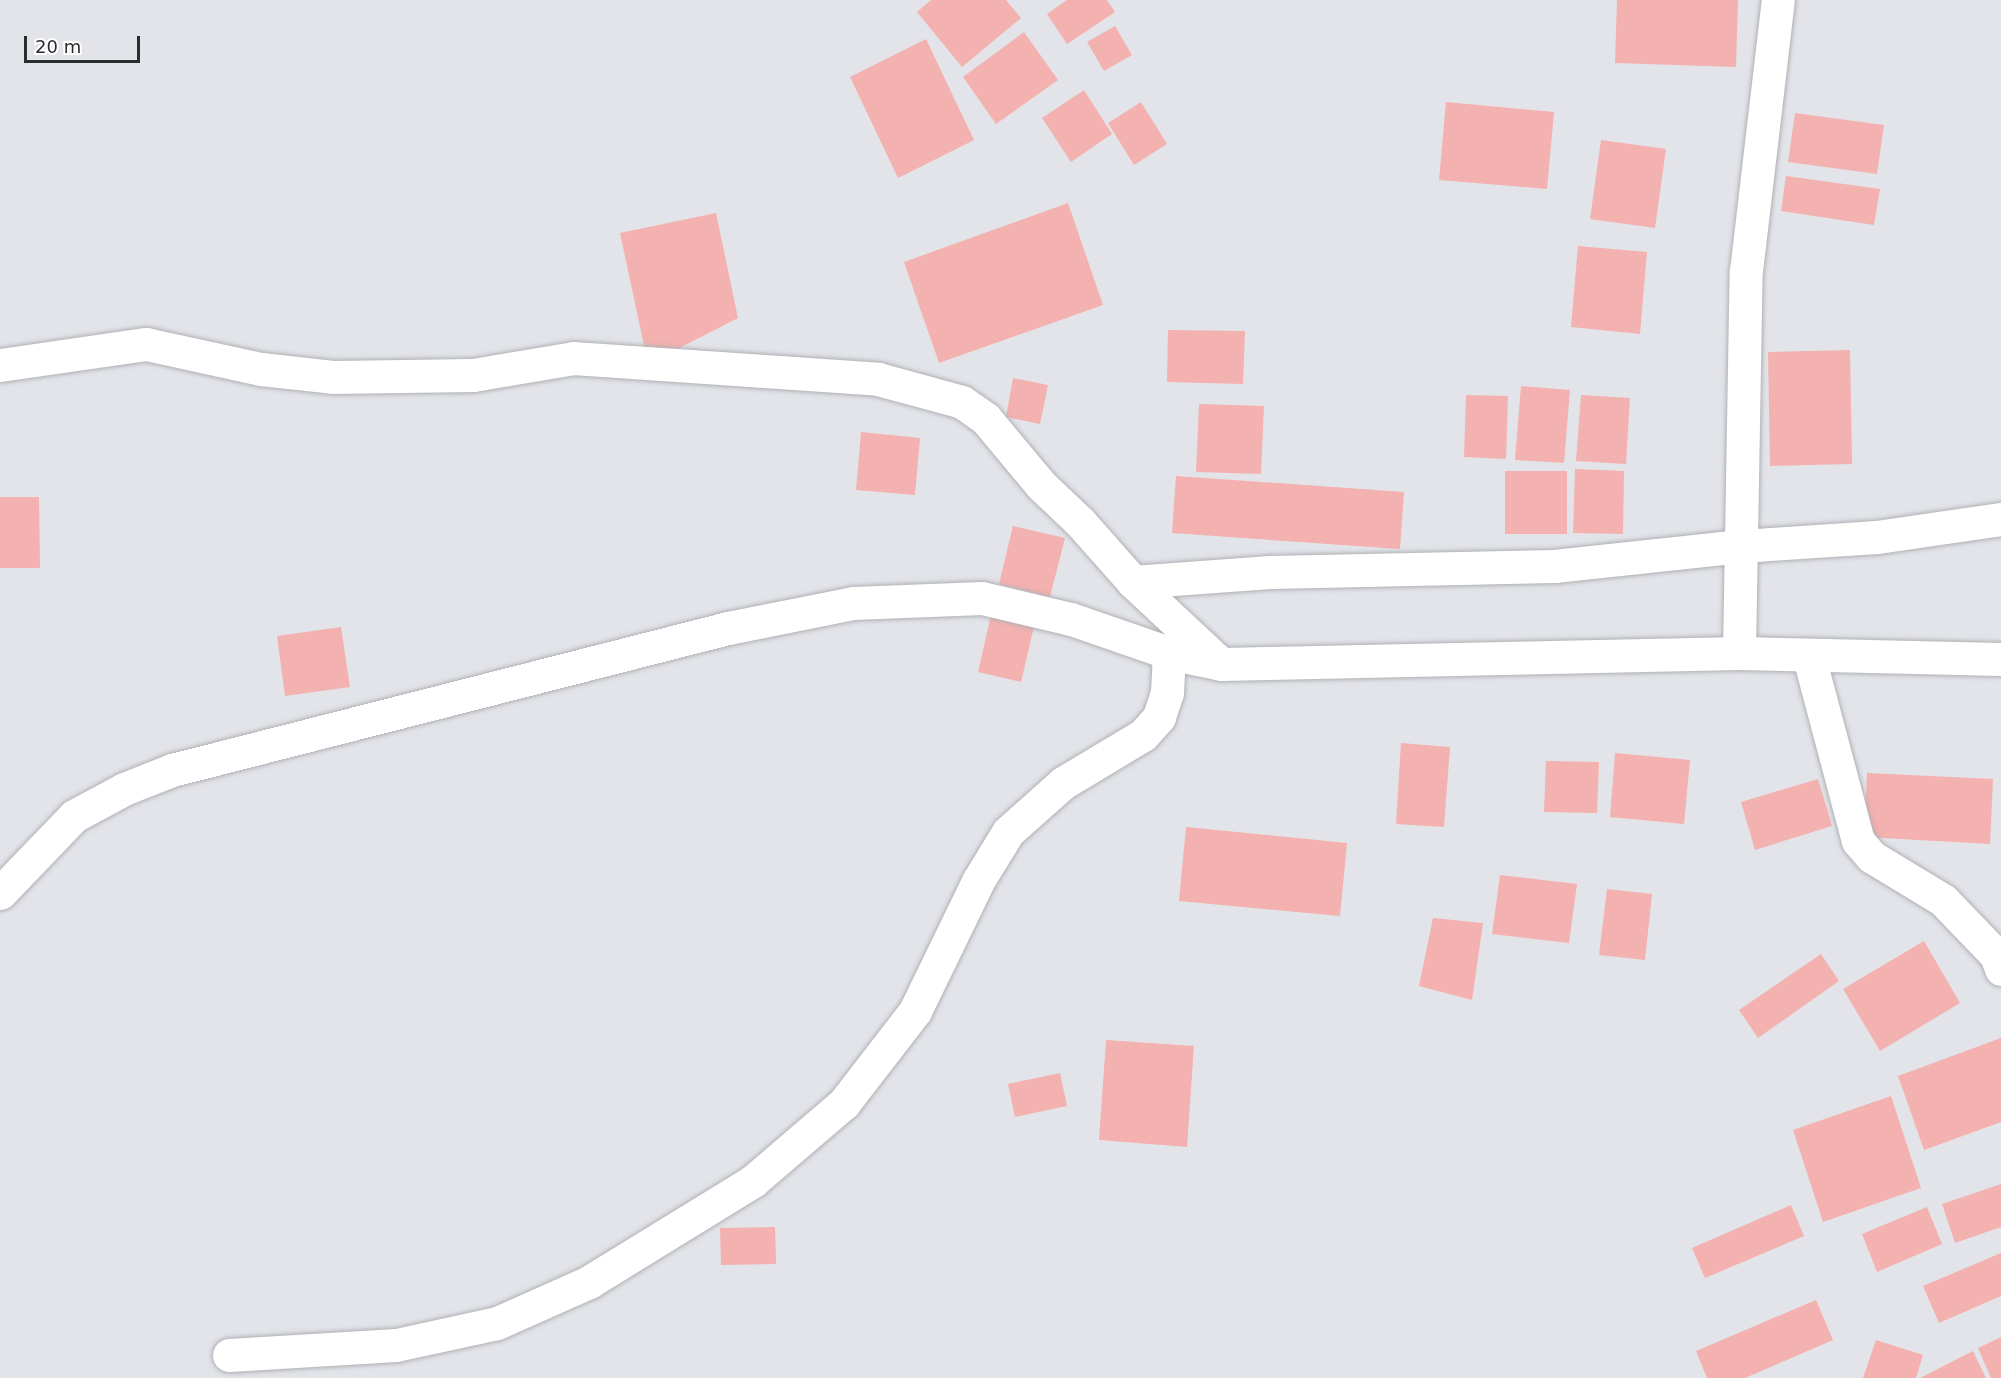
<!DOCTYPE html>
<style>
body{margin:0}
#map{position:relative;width:2001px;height:1378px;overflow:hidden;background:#e3e4e9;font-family:"DejaVu Sans",sans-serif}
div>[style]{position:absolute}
.building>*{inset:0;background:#f3b1af}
.roads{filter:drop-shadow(0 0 2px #afb1b5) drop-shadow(0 0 2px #afb1b5)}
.minor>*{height:33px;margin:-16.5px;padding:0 16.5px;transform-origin:16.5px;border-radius:16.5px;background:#fff}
span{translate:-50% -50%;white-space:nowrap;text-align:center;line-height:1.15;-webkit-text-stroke:4.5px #fff;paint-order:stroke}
.scale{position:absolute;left:24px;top:36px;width:116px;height:27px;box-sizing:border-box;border:3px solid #2b2c2d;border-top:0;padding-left:8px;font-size:18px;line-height:21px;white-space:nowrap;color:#2b2c2d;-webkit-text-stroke:4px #fff;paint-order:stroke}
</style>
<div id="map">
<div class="building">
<i style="clip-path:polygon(931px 0,1006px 0,1021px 18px,962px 67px,917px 12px)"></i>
<i style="clip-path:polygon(1067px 0,1107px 0,1115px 12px,1067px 44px,1047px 14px)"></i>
<i style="clip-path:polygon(1617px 0,1738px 0,1736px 67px,1615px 63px)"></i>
<i style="clip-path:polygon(1115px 26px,1132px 55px,1104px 71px,1087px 42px)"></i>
<i style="clip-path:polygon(1024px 32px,1058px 80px,996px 124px,963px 77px)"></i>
<i style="clip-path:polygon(926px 39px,974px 140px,898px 178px,850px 77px)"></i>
<i style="clip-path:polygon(1084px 90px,1112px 134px,1071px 162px,1042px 118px)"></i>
<i style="clip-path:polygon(1141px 102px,1167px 144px,1134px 165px,1108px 123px)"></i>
<i style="clip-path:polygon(1446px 102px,1554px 112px,1547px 189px,1439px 180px)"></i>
<i style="clip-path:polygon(1795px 113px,1884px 125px,1877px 174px,1788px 162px)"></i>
<i style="clip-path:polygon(1601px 140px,1666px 149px,1655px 228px,1590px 219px)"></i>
<i style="clip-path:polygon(1786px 176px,1880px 189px,1874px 225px,1781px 211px)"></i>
<i style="clip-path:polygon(1068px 203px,1103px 305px,939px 363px,904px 262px)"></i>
<i style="clip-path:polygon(716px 213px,738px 318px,648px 364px,620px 233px)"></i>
<i style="clip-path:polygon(1578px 246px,1647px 252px,1640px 334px,1571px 327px)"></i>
<i style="clip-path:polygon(1168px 330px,1245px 331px,1243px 384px,1167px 382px)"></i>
<i style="clip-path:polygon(1850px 350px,1852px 464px,1770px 466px,1768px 352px)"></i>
<i style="clip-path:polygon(1013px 378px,1048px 385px,1040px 424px,1006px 417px)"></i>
<i style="clip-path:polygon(1521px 386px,1570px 390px,1564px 463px,1515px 460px)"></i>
<i style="clip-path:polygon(1466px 395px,1508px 396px,1506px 459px,1464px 457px)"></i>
<i style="clip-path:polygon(1581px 395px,1630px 398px,1626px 464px,1576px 461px)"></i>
<i style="clip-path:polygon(1199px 404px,1264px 406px,1261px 474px,1196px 472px)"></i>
<i style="clip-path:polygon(861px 432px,920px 438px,915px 495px,856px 490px)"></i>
<i style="clip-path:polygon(1575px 469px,1624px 471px,1623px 534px,1573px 533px)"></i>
<i style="clip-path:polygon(1505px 471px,1567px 471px,1567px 534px,1505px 534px)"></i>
<i style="clip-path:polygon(1176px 476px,1404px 492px,1400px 549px,1172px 533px)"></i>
<i style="clip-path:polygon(0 497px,39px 497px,40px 568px,0 568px)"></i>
<i style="clip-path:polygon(1013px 526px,1065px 538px,1050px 597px,999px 584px)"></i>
<i style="clip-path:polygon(992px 611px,1035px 622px,1021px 682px,978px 672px)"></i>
<i style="clip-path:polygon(341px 627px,350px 687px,285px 696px,277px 636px)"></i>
<i style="clip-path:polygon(1401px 743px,1450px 747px,1444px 827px,1396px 824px)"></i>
<i style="clip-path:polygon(1615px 753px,1690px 760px,1684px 824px,1610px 817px)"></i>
<i style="clip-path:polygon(1546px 761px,1599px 762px,1597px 813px,1544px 812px)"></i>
<i style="clip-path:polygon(1867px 773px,1993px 779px,1990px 844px,1864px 837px)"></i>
<i style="clip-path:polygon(1818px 779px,1832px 826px,1755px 850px,1741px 802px)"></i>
<i style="clip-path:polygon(1186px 827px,1347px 843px,1340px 916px,1179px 901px)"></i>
<i style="clip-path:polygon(1500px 875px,1577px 884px,1569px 943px,1492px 934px)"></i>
<i style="clip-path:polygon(1607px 889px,1652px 894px,1645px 960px,1599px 955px)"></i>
<i style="clip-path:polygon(1433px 918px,1483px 923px,1472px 1000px,1419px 986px)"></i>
<i style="clip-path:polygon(1924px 941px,1960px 1003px,1880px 1051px,1843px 989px)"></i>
<i style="clip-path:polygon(1821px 954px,1839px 981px,1758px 1038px,1739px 1010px)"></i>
<i style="clip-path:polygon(2001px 1038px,2001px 1122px,1924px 1150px,1898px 1076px)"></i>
<i style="clip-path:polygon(1106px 1040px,1194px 1046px,1187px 1147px,1099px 1140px)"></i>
<i style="clip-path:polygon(1060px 1073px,1067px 1106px,1015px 1117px,1008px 1084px)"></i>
<i style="clip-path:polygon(1891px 1096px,1921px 1188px,1823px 1222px,1793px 1130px)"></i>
<i style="clip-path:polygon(2001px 1184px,2001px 1227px,1955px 1243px,1942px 1204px)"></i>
<i style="clip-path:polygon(1791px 1205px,1804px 1236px,1705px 1278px,1692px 1248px)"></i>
<i style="clip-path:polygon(1927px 1207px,1942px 1244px,1877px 1272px,1862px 1234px)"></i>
<i style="clip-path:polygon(775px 1227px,776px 1264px,721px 1265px,720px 1228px)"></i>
<i style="clip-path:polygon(2001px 1253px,2001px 1296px,1939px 1323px,1923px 1286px)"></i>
<i style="clip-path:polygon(1816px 1300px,1833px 1340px,1745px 1378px,1707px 1378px,1696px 1351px)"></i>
<i style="clip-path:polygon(2001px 1337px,2001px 1378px,1991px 1378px,1978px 1348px)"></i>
<i style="clip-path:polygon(1876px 1340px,1923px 1355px,1916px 1378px,1863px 1378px)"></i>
<i style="clip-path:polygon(1973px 1351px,1986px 1378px,1920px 1378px)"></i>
</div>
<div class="roads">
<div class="minor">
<i style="left:0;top:365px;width:148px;rotate:-8.2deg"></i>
<i style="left:146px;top:344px;width:118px;rotate:12.3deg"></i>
<i style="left:261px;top:369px;width:72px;rotate:6.3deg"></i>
<i style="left:333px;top:377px;width:140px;rotate:-0.8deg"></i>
<i style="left:473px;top:375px;width:101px;rotate:-9.6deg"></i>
<i style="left:573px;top:358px;width:306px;rotate:3.9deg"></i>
<i style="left:878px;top:379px;width:87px;rotate:15.3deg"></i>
<i style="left:962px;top:402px;width:29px;rotate:35deg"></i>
<i style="left:986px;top:419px;width:86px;rotate:50.2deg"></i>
<i style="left:1041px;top:485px;width:54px;rotate:43.5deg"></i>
<i style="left:1080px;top:522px;width:80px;rotate:48.5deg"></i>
<i style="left:1133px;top:582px;width:120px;rotate:43deg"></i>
<i style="left:1221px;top:664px;width:518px;rotate:-1.22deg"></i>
<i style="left:1739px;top:653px;width:262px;rotate:1.3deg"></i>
<i style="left:1133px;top:582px;width:137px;rotate:-4.2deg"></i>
<i style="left:1270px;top:572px;width:284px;rotate:-1.2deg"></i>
<i style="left:1554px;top:566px;width:188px;rotate:-6.1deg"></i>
<i style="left:1741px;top:546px;width:136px;rotate:-3.8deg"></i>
<i style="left:1877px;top:537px;width:125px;rotate:-8.3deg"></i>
<i style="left:1739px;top:653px;width:382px;rotate:-89deg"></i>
<i style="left:1746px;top:271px;width:273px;rotate:-83.3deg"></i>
<i style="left:1809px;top:657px;width:190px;rotate:75.1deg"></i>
<i style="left:1858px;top:841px;width:21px;rotate:49deg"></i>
<i style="left:1872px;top:857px;width:83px;rotate:31.2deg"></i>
<i style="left:1943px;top:900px;width:76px;rotate:46.1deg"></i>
<i style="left:1996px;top:955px;width:15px;rotate:70deg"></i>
<i style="left:0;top:893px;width:107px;rotate:-46.1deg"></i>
<i style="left:74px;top:816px;width:57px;rotate:-28.4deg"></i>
<i style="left:124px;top:789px;width:52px;rotate:-21.6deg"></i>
<i style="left:172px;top:770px;width:574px;rotate:-14.33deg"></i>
<i style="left:728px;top:628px;width:127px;rotate:-11.3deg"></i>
<i style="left:853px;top:603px;width:129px;rotate:-2.2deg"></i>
<i style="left:982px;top:598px;width:91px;rotate:13.3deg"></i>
<i style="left:1071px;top:619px;width:104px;rotate:19.1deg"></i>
<i style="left:229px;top:1355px;width:167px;rotate:-3.4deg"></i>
<i style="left:396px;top:1345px;width:103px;rotate:-12.3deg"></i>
<i style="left:497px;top:1323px;width:101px;rotate:-24deg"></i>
<i style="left:589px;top:1282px;width:193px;rotate:-31.6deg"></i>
<i style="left:753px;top:1181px;width:120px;rotate:-40.6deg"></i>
<i style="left:844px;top:1103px;width:116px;rotate:-52.3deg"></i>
<i style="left:915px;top:1011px;width:144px;rotate:-64.1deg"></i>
<i style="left:978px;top:881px;width:57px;rotate:-58.5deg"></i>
<i style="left:1008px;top:832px;width:74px;rotate:-41.7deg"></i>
<i style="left:1063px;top:783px;width:93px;rotate:-31deg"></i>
<i style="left:1143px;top:735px;width:24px;rotate:-48deg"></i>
<i style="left:1159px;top:717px;width:25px;rotate:-72deg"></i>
<i style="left:1167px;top:693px;width:40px;rotate:-87.1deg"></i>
<i style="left:1169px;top:653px;width:53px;rotate:11.9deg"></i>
</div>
</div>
<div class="scale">20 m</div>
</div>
